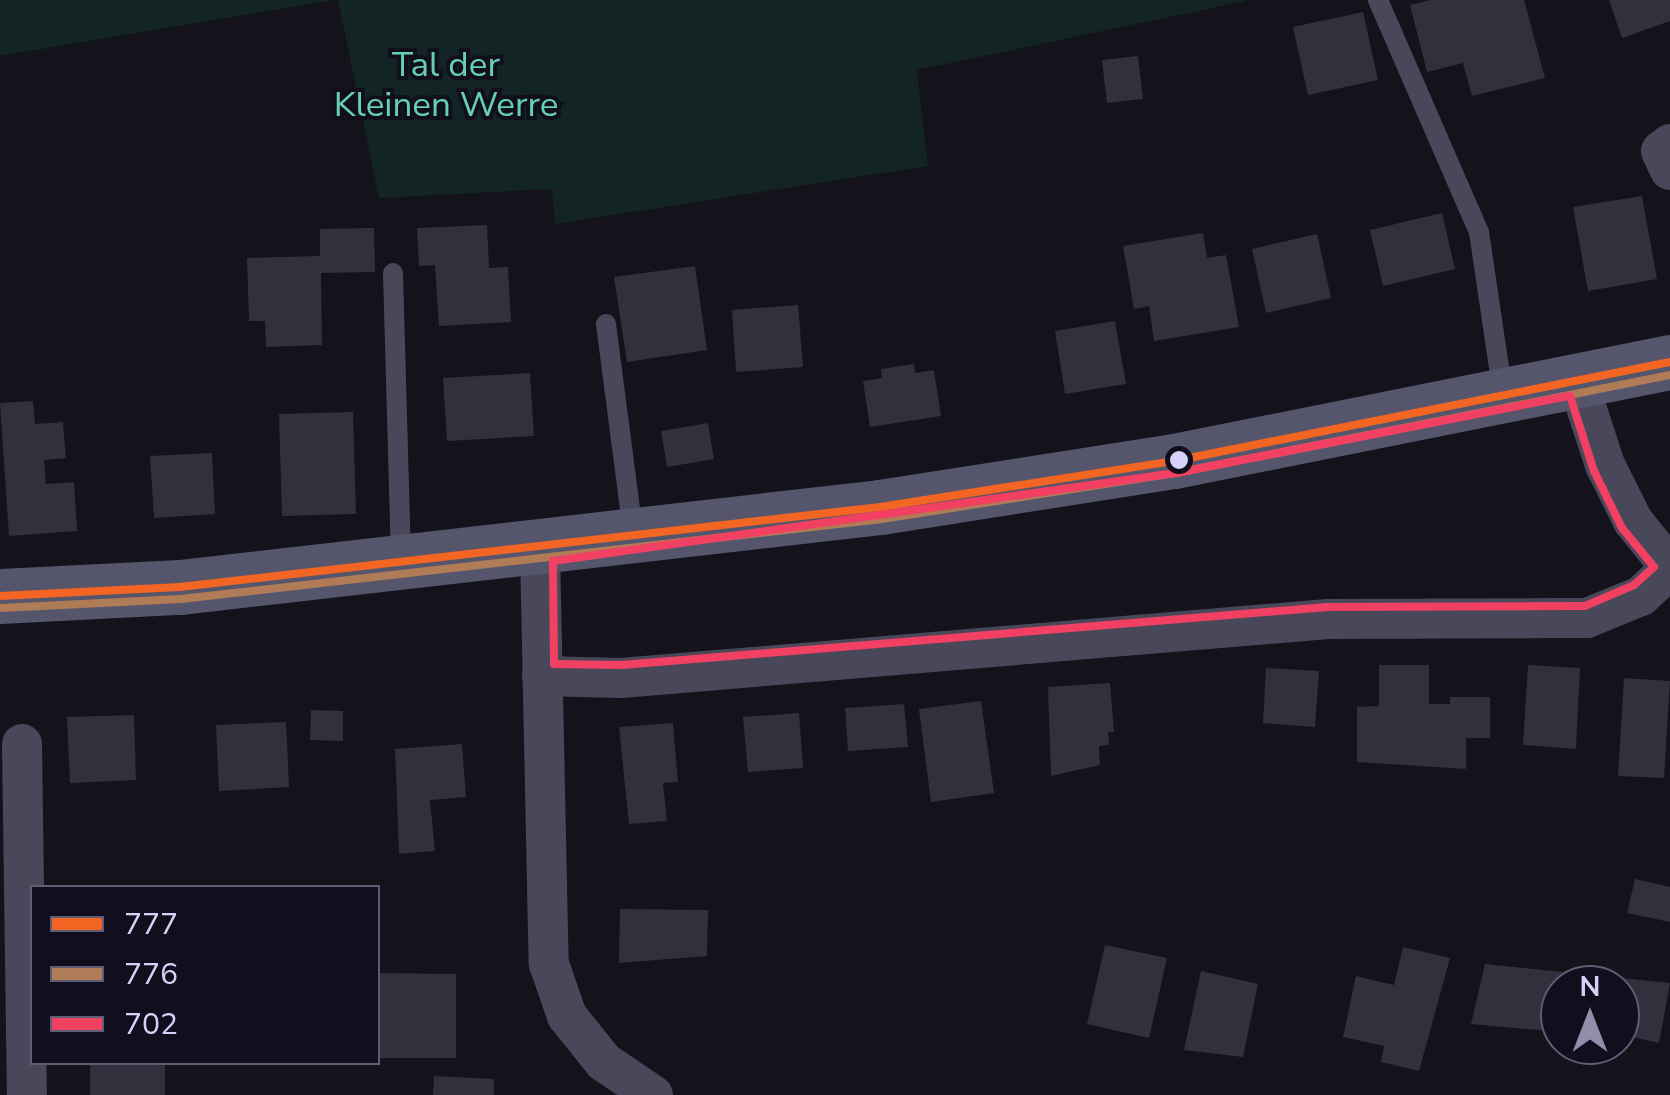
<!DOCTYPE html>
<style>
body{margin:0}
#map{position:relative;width:1670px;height:1095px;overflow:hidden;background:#14121a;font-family:"Nunito Sans",sans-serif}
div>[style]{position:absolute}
.green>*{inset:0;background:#132424}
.building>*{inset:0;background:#32303d}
.lane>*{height:20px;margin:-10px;padding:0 10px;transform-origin:10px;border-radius:10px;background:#49485a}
.street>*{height:40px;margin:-20px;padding:0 20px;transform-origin:20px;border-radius:20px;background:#49485a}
.secondary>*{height:55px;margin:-27.5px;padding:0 27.5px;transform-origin:27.5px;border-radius:27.5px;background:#55556c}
.bus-1>*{height:8px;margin:-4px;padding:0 4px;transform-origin:4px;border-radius:4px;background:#f26522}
.bus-2>*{height:8px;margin:-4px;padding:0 4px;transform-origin:4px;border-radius:4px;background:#b07c57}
.bus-3>*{height:8px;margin:-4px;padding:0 4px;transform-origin:4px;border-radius:4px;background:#f24062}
.dots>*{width:28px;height:28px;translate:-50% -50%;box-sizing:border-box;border:5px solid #110f1e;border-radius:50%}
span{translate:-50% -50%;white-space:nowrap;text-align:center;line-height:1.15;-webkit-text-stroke:8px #110f1e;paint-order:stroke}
.park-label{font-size:35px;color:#66d0b4}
.legend{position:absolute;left:30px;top:885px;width:350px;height:180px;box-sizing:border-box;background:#110f1e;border:2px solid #5f5d76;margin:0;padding:12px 18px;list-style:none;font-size:30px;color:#d5d1f9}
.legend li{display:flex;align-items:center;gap:20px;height:50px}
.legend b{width:50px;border:2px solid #5f5d76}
.north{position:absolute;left:1540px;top:965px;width:100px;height:100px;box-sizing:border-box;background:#110f1e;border:2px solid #5f5d76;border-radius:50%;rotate:0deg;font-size:28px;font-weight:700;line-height:40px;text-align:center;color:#d5d1f9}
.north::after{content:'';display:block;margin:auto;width:35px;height:45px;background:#918eab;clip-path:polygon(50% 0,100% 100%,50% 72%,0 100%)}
</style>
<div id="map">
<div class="green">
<i style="clip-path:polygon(0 0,334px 0,0 56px)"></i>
<i style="clip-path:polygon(338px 0,1246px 0,1246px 1px,917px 70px,928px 166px,555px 224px,552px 189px,379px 198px)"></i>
</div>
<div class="building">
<i style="clip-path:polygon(1430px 0,1524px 0,1545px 78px,1472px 96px,1463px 63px,1427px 72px,1410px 5px)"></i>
<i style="clip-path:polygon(1609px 0,1670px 0,1670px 21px,1622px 38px)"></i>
<i style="clip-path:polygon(1363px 12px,1378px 80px,1308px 95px,1293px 27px)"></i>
<i style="clip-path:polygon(1138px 56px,1143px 99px,1107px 103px,1102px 60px)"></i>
<i style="clip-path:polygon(1642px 196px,1657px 279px,1588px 291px,1573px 207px)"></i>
<i style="clip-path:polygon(1442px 213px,1455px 269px,1383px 286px,1370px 230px)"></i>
<i style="clip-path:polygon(487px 225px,489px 268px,508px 267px,511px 322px,439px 326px,435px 265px,419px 266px,417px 228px)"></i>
<i style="clip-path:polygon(374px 228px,375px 272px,321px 273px,322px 345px,266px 347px,265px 321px,249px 321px,247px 258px,320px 256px,320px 229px)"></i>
<i style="clip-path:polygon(1203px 233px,1207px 258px,1226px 255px,1239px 327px,1154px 341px,1149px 306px,1134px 309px,1123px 246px)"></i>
<i style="clip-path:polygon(1317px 234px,1331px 298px,1266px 313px,1252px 249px)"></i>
<i style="clip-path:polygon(695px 266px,707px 350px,627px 362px,614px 277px)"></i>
<i style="clip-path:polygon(798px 305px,803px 367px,736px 372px,732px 310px)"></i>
<i style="clip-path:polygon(1115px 321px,1126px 384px,1065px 394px,1055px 331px)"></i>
<i style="clip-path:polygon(914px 364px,915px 373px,934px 370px,941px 416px,870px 427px,863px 381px,882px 378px,881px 369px)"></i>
<i style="clip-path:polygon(530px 373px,534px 436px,447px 441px,443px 378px)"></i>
<i style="clip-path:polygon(33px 401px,35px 424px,63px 422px,66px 458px,44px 460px,46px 484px,74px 482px,77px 531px,9px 536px,0 403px)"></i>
<i style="clip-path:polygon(353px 412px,356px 514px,282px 516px,279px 414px)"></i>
<i style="clip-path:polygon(708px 423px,714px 459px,667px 467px,661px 431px)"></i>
<i style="clip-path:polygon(212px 453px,215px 514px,154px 518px,150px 456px)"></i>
<i style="clip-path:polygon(1379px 665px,1429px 665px,1429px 704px,1450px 704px,1450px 697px,1490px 697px,1490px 738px,1466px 738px,1466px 769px,1357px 762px,1357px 707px,1379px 706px)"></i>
<i style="clip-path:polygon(1528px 665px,1580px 668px,1576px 749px,1523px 745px)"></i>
<i style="clip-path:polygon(1266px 668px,1319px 671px,1315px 727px,1263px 723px)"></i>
<i style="clip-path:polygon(1624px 678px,1670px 681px,1664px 778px,1618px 776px)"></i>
<i style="clip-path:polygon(1110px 683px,1114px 732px,1108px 732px,1109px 745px,1099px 746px,1100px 765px,1051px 776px,1048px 687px)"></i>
<i style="clip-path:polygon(981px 701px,994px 793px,931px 802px,919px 709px)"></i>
<i style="clip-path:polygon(904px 704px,908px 747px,848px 751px,845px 708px)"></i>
<i style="clip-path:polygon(311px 710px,343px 711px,343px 741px,310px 740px)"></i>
<i style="clip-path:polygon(799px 713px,803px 768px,748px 772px,743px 717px)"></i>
<i style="clip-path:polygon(134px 715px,136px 780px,70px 783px,67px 717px)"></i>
<i style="clip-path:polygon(286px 722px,289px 787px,219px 791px,216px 725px)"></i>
<i style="clip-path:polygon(673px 723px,678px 782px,663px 783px,667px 821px,629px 824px,619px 727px)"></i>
<i style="clip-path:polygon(462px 744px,466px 797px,430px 800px,435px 851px,399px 854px,395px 749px)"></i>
<i style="clip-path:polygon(1635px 879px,1670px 887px,1670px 922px,1627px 913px)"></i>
<i style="clip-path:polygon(620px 909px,708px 910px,707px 956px,619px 963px)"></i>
<i style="clip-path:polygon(1105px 945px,1167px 958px,1149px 1038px,1087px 1024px)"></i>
<i style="clip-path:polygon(1403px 947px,1450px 958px,1419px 1071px,1381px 1062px,1384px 1046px,1343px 1037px,1356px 976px,1394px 985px)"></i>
<i style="clip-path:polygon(1485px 964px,1670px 983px,1659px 1043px,1623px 1035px,1620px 1042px,1620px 985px,1560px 985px,1560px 1032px,1471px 1024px)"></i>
<i style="clip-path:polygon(1201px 971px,1258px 984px,1243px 1057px,1184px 1050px)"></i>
<i style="clip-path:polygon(378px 973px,456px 974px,456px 1058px,378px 1058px)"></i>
<i style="clip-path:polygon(90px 1062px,165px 1062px,165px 1095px,90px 1095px)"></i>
<i style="clip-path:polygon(434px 1076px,494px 1079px,494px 1095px,433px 1095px)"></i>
</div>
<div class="lane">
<i style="left:1378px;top:0;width:253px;rotate:66.5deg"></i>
<i style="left:1479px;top:232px;width:165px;rotate:81.6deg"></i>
<i style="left:393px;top:273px;width:286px;rotate:88.4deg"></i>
<i style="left:606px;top:324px;width:210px;rotate:82.6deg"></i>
</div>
<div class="street">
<i style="left:1670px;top:144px;width:11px;rotate:142deg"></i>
<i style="left:1661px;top:151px;width:21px;rotate:65deg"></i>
<i style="left:1578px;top:382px;width:87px;rotate:72deg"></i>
<i style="left:1605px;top:465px;width:63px;rotate:63.4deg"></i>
<i style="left:1633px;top:521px;width:59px;rotate:51.2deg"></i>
<i style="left:540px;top:550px;width:414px;rotate:88.8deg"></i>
<i style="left:549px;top:964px;width:55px;rotate:70.9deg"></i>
<i style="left:567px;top:1016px;width:59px;rotate:51.2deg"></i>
<i style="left:604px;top:1062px;width:59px;rotate:34deg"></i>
<i style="left:542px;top:676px;width:79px;rotate:1.5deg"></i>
<i style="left:621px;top:678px;width:709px;rotate:-4.77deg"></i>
<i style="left:1328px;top:619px;width:259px;rotate:-0.2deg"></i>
<i style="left:1587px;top:618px;width:58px;rotate:-22.2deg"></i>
<i style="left:1641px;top:596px;width:40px;rotate:-43deg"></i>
<i style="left:22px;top:744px;width:351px;rotate:89.2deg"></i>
</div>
<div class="secondary">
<i style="left:0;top:596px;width:180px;rotate:-2.9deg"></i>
<i style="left:180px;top:587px;width:705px;rotate:-6.52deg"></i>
<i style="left:880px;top:507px;width:298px;rotate:-8.9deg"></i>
<i style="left:1174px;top:461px;width:506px;rotate:-11.29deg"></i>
</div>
<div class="bus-1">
<i style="left:0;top:596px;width:180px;rotate:-2.9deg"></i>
<i style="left:180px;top:587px;width:705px;rotate:-6.52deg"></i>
<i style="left:880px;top:507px;width:298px;rotate:-8.9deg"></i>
<i style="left:1174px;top:461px;width:506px;rotate:-11.29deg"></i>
</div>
<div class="bus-2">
<i style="left:1px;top:608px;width:180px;rotate:-2.9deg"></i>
<i style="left:181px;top:599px;width:706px;rotate:-6.51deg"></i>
<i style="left:882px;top:519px;width:298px;rotate:-8.9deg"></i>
<i style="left:1176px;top:473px;width:504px;rotate:-11.22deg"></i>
</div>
<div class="bus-3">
<i style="left:1570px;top:396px;width:79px;rotate:72.3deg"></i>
<i style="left:1594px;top:471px;width:64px;rotate:63.8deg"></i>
<i style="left:1622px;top:528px;width:50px;rotate:50.6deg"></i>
<i style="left:1654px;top:567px;width:27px;rotate:138deg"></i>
<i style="left:1634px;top:585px;width:53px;rotate:156.8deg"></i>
<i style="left:1585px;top:606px;width:258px;rotate:179.8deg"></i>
<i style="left:1327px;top:607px;width:708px;rotate:175.3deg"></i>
<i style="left:621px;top:665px;width:67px;rotate:-179.1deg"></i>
<i style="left:554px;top:664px;width:103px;rotate:-90.6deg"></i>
<i style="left:553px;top:561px;width:629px;rotate:-8.04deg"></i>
<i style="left:1176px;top:473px;width:401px;rotate:-11.1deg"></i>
</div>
<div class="dots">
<i style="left:1179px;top:460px;background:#d5d1f9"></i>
</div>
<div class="park-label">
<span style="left:446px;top:85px">Tal der<br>Kleinen Werre</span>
</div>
<ul class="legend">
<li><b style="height:12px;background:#f26522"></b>777</li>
<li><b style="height:12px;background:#b07c57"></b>776</li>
<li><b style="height:12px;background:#f24062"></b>702</li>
</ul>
<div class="north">N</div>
</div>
